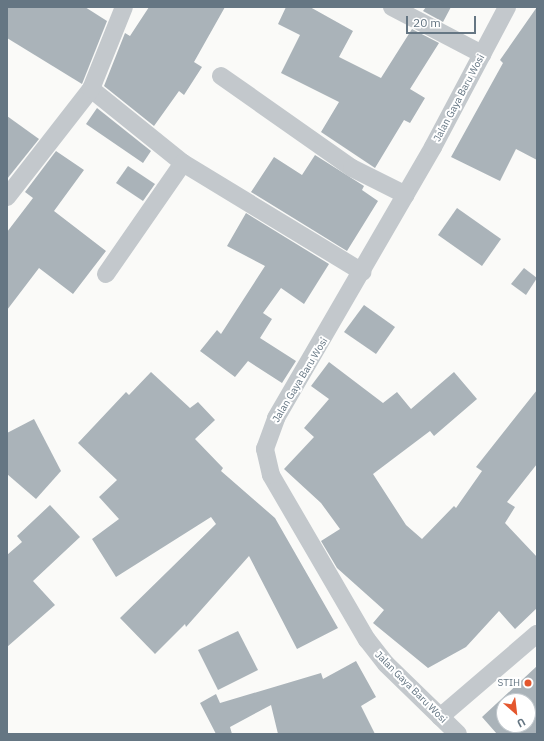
<!DOCTYPE html>
<style>
body{margin:0}
#map{position:relative;width:544px;height:741px;overflow:hidden;background:#fafaf8;font-family:"IBM Plex Sans",sans-serif}
div>[style]{position:absolute}
.building>*{inset:0;background:#aab3b9}
.minor>*{height:18px;margin:-9px;padding:0 9px;transform-origin:9px;border-radius:9px;background:#c3c8cc}
.dots>*{width:11px;height:11px;translate:-50% -50%;box-sizing:border-box;border:2px solid #fff;border-radius:50%}
span{translate:-50% -50%;white-space:nowrap;text-align:center;line-height:1.15;-webkit-text-stroke:4px #fff;paint-order:stroke}
.street-label{font-size:10px;color:#657683}
.poi-label{font-size:10px;color:#657683}
.right{translate:-100% -50%;text-align:right}
.frame{position:absolute;inset:0;border:8px solid #657683;pointer-events:none}
.north{position:absolute;left:496px;top:693px;width:40px;height:40px;box-sizing:border-box;background:#fff;border:1px solid #c1c8cd;border-radius:50%;rotate:152deg;font-size:11px;font-weight:700;line-height:16px;text-align:center;color:#657683}
.north::after{content:'';display:block;margin:auto;width:14px;height:18px;background:#e4572e;clip-path:polygon(50% 0,100% 100%,50% 72%,0 100%)}
.scale{position:absolute;left:406px;top:16px;width:70px;height:18px;box-sizing:border-box;border:2px solid #657683;border-top:0;padding-left:5px;font-size:12px;line-height:14px;white-space:nowrap;color:#657683;-webkit-text-stroke:3px #fff;paint-order:stroke}
</style>
<div id="map">
<div class="building">
<i style="clip-path:polygon(7px 7px,85px 7px,107px 21px,82px 84px,7px 38px)"></i>
<i style="clip-path:polygon(149px 7px,225px 7px,194px 62px,202px 67px,184px 95px,179px 91px,154px 126px,104px 86px,125px 33px,130px 36px)"></i>
<i style="clip-path:polygon(286px 7px,310px 7px,353px 31px,339px 57px,381px 78px,412px 29px,439px 43px,410px 89px,425px 98px,410px 123px,404px 120px,375px 168px,321px 132px,339px 102px,281px 73px,300px 35px,278px 24px)"></i>
<i style="clip-path:polygon(426px 7px,451px 7px,443px 22px,423px 11px)"></i>
<i style="clip-path:polygon(537px 7px,537px 160px,516px 149px,500px 181px,451px 157px,503px 63px,500px 60px)"></i>
<i style="clip-path:polygon(97px 108px,151px 151px,143px 163px,86px 124px)"></i>
<i style="clip-path:polygon(7px 116px,39px 139px,7px 179px)"></i>
<i style="clip-path:polygon(56px 151px,84px 170px,54px 211px,106px 251px,73px 294px,39px 268px,7px 310px,7px 232px,33px 198px,25px 192px)"></i>
<i style="clip-path:polygon(315px 155px,364px 186px,362px 190px,378px 201px,347px 251px,251px 192px,274px 157px,302px 175px)"></i>
<i style="clip-path:polygon(128px 166px,155px 184px,143px 201px,116px 183px)"></i>
<i style="clip-path:polygon(457px 208px,501px 239px,482px 266px,438px 235px)"></i>
<i style="clip-path:polygon(246px 213px,329px 264px,304px 304px,281px 288px,263px 313px,272px 319px,260px 338px,296px 361px,282px 383px,248px 361px,235px 377px,200px 351px,217px 330px,221px 334px,265px 266px,227px 246px)"></i>
<i style="clip-path:polygon(524px 268px,537px 278px,526px 295px,511px 284px)"></i>
<i style="clip-path:polygon(364px 305px,395px 327px,376px 354px,344px 332px)"></i>
<i style="clip-path:polygon(329px 362px,383px 403px,397px 392px,411px 409px,454px 372px,477px 399px,434px 436px,430px 431px,373px 474px,406px 525px,422px 539px,454px 506px,456px 508px,482px 471px,476px 467px,537px 390px,537px 464px,507px 502px,515px 507px,505px 523px,537px 557px,537px 608px,515px 629px,499px 611px,466px 647px,428px 668px,373px 623px,384px 610px,337px 568px,321px 541px,340px 529px,321px 503px,284px 469px,314px 437px,304px 428px,329px 399px,311px 386px)"></i>
<i style="clip-path:polygon(151px 372px,190px 408px,198px 402px,215px 420px,195px 439px,223px 468px,221px 471px,275px 518px,338px 628px,297px 649px,249px 556px,186px 627px,185px 624px,155px 654px,120px 618px,216px 524px,211px 517px,116px 577px,92px 539px,119px 519px,99px 497px,117px 480px,78px 443px,126px 392px,129px 395px)"></i>
<i style="clip-path:polygon(34px 419px,61px 471px,36px 499px,7px 474px,7px 433px)"></i>
<i style="clip-path:polygon(50px 505px,80px 537px,33px 581px,55px 605px,7px 647px,7px 555px,22px 542px,17px 536px)"></i>
<i style="clip-path:polygon(238px 631px,258px 670px,218px 690px,198px 650px)"></i>
<i style="clip-path:polygon(356px 661px,376px 697px,361px 706px,375px 734px,278px 734px,271px 705px,230px 727px,232px 734px,216px 734px,200px 703px,216px 694px,220px 703px,321px 673px,323px 679px)"></i>
<i style="clip-path:polygon(evenodd,537px 666px,537px 734px,497px 734px,482px 717px,537px 666px,504px 701px,528px 701px,528px 725px,504px 725px,504px 701px)"></i>
</div>
<div class="minor">
<i style="left:392px;top:7px;width:102px;rotate:27.6deg"></i>
<i style="left:221px;top:76px;width:160px;rotate:35.1deg"></i>
<i style="left:352px;top:168px;width:60px;rotate:26.6deg"></i>
<i style="left:91px;top:89px;width:118px;rotate:38.8deg"></i>
<i style="left:183px;top:163px;width:210px;rotate:31.3deg"></i>
<i style="left:7px;top:197px;width:137px;rotate:-52.1deg"></i>
<i style="left:91px;top:89px;width:88px;rotate:-68.1deg"></i>
<i style="left:106px;top:274px;width:135px;rotate:-55.3deg"></i>
<i style="left:440px;top:717px;width:128px;rotate:-40.6deg"></i>
<i style="left:458px;top:734px;width:100px;rotate:-135.8deg"></i>
<i style="left:386px;top:664px;width:31px;rotate:-128deg"></i>
<i style="left:367px;top:640px;width:191px;rotate:-120.2deg"></i>
<i style="left:271px;top:475px;width:27px;rotate:-103deg"></i>
<i style="left:265px;top:449px;width:33px;rotate:-70deg"></i>
<i style="left:276px;top:418px;width:313px;rotate:-59.9deg"></i>
<i style="left:433px;top:147px;width:158px;rotate:-62.1deg"></i>
</div>
<div class="dots">
<i style="left:528px;top:683px;background:#e4572e"></i>
</div>
<div class="street-label">
<span style="left:459px;top:98px;rotate:-62deg">Jalan Gaya Baru Wosi</span>
<span style="left:300px;top:380px;rotate:-59deg">Jalan Gaya Baru Wosi</span>
<span style="left:411px;top:687px;rotate:45deg">Jalan Gaya Baru Wosi</span>
</div>
<div class="poi-label">
<span class="right" style="left:520px;top:683px">STIH</span>
</div>
<div class="frame"></div>
<div class="north">U</div>
<div class="scale">20 m</div>
</div>
